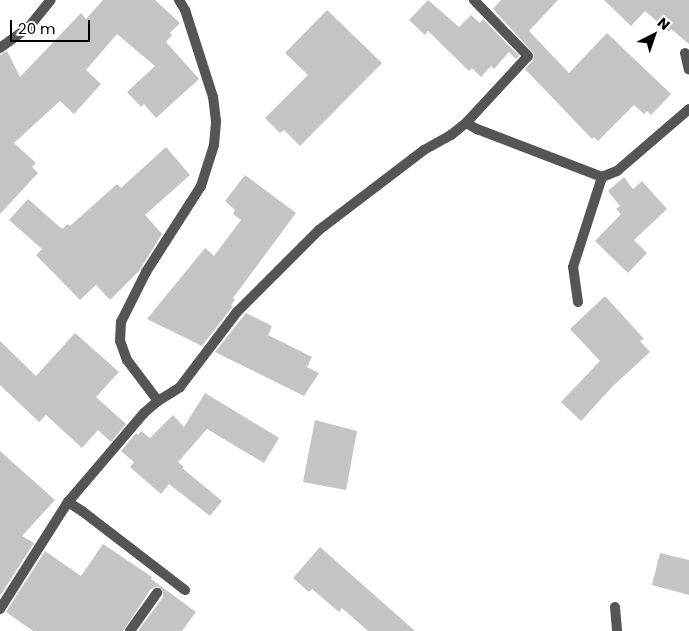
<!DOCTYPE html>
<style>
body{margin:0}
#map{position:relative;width:689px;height:631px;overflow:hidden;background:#fff;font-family:Poppins,sans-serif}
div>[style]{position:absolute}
.building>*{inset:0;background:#c4c4c4}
.lane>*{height:10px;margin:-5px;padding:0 5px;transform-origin:5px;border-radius:5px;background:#555}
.street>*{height:10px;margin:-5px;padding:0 5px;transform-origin:5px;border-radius:5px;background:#555}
span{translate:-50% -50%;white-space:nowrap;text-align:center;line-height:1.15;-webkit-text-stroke:4px #fff;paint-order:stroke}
.north{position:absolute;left:629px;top:10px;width:50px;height:50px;-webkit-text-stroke:4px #fff;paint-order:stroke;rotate:41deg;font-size:14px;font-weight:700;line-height:20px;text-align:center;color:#000}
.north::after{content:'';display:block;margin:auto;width:18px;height:22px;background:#000;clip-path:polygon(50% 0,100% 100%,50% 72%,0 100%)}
.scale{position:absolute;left:10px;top:20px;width:80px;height:22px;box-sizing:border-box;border:2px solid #000;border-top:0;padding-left:6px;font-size:15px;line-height:18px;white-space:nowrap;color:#000;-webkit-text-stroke:4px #fff;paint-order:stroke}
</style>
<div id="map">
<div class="building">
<i style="clip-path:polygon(103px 0,155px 0,180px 23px,170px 33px,172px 35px,166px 42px,199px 79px,156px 118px,144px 104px,141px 107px,127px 92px,155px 66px,117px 34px,86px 70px,101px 84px,74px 114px,60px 101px,14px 143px,36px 163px,32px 167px,38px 173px,0 214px,0 55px,7px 51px,20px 77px,81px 13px,86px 19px)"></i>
<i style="clip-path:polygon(428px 0,459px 27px,471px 15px,480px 23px,483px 19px,519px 56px,516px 59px,509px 52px,494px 69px,491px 66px,481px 77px,472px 68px,469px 71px,428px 31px,425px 35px,409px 20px)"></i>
<i style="clip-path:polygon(501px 0,558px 0,529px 31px,569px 73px,607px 33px,671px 94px,651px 115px,647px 111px,644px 114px,634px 105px,598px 141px,594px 137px,592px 139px,525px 69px,533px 60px,534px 54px,493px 9px)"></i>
<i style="clip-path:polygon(604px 0,689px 0,689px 44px,671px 29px,669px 32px,645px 11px,631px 26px)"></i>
<i style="clip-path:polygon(327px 10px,382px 63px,300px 146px,284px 130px,280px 133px,265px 118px,308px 75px,285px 53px)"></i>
<i style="clip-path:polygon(166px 147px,190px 175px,145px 215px,162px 234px,139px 271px,110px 300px,96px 285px,80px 300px,36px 255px,42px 249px,9px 220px,28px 199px,62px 229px,68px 224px,70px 226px,117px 184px,121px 188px)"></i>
<i style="clip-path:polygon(245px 175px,296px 213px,233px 298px,235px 300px,231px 305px,233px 306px,202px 346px,147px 319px,205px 248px,214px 256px,241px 220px,233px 214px,235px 210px,225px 201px)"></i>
<i style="clip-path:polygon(624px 177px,633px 189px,642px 181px,667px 209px,634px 240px,647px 253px,628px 273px,595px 241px,621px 214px,616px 209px,620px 206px,608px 191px)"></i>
<i style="clip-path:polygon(605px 296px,644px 339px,640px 341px,650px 352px,612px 387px,581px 421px,561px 402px,600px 361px,570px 329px)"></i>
<i style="clip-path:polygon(246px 313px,272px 326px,268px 335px,312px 357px,307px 367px,319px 373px,304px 396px,215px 352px)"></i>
<i style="clip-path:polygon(75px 333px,119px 372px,96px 397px,126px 424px,111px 442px,98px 430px,82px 448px,46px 415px,39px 422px,0 385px,0 341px,36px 376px)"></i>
<i style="clip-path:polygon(205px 393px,279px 438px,264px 463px,207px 429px,178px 462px,184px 467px,182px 468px,222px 501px,210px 516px,169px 484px,161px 494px,130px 467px,134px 462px,121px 451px,136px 433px,138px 435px,141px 431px,150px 438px,173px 415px,184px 427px)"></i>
<i style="clip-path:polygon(315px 420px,357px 431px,346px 490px,303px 482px)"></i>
<i style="clip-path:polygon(0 451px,55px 500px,22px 536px,34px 543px,0 596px)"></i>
<i style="clip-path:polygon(103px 544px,152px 577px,151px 579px,196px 612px,182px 631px,138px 631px,163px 597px,163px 591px,158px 586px,151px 589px,123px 631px,33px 631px,6px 612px,45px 551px,81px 576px)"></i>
<i style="clip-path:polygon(320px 547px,415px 631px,368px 631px,342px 608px,339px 612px,312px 589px,309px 592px,293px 578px)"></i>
<i style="clip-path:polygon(660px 553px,689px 560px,689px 595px,652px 585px)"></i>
</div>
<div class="lane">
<i style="left:685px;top:53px;width:17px;rotate:77deg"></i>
<i style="left:466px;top:123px;width:91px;rotate:-47.2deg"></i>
<i style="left:528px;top:56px;width:78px;rotate:-134deg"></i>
<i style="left:578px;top:302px;width:35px;rotate:-98deg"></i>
<i style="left:573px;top:267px;width:95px;rotate:-72.1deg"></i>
<i style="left:615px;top:607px;width:24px;rotate:85deg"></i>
<i style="left:130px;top:631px;width:47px;rotate:-54.6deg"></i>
</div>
<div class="street">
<i style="left:0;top:48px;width:34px;rotate:-36deg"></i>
<i style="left:28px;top:28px;width:36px;rotate:-51deg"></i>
<i style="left:158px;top:401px;width:51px;rotate:-127.1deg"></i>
<i style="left:127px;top:360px;width:20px;rotate:-110deg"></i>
<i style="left:120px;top:341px;width:19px;rotate:-87deg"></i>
<i style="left:121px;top:322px;width:56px;rotate:-63.4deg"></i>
<i style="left:146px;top:272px;width:102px;rotate:-57.4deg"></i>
<i style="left:201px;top:186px;width:43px;rotate:-72.4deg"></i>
<i style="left:214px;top:145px;width:24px;rotate:-85deg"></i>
<i style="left:216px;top:121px;width:24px;rotate:-97deg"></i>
<i style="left:213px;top:97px;width:91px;rotate:-107.8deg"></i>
<i style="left:185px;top:10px;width:12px;rotate:-121deg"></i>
<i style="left:68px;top:502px;width:17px;rotate:33deg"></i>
<i style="left:82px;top:511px;width:130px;rotate:37.5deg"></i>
<i style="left:0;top:609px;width:127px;rotate:-57.6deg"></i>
<i style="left:68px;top:502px;width:117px;rotate:-49.5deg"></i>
<i style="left:144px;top:413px;width:18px;rotate:-41deg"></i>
<i style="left:158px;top:401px;width:26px;rotate:-32deg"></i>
<i style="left:180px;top:387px;width:94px;rotate:-52.8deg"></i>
<i style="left:237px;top:312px;width:116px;rotate:-45deg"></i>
<i style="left:319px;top:230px;width:132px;rotate:-37.3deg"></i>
<i style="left:424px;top:150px;width:31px;rotate:-29deg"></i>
<i style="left:451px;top:135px;width:19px;rotate:-39deg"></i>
<i style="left:466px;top:123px;width:13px;rotate:29deg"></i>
<i style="left:477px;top:129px;width:134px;rotate:21deg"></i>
<i style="left:602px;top:177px;width:16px;rotate:-22deg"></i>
<i style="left:617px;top:171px;width:95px;rotate:-40.7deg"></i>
</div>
<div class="north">N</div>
<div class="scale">20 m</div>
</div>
